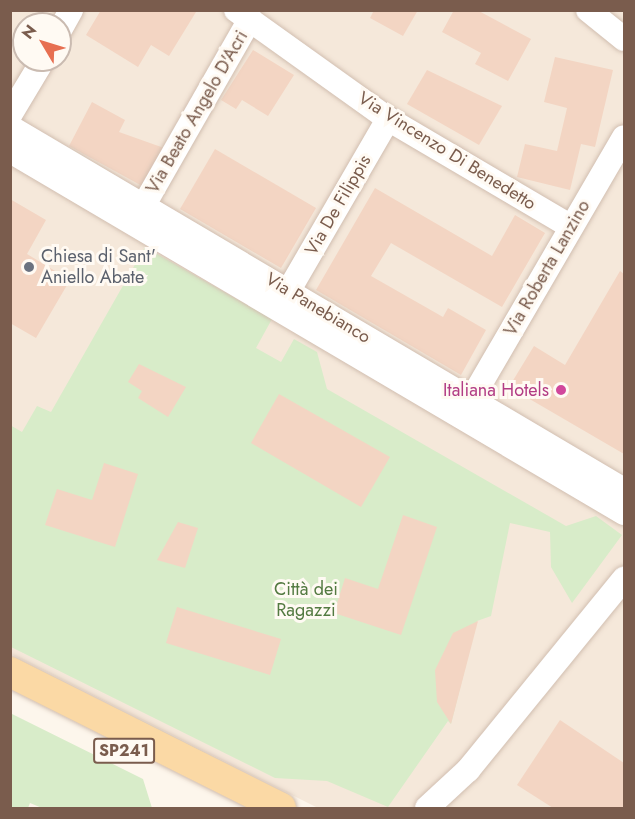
<!DOCTYPE html>
<meta charset="utf-8">
<style>
body{margin:0}
#map{position:relative;width:635px;height:819px;overflow:hidden;background:#fdf6ec;font-family:Jost,sans-serif}
div>[style]{position:absolute}
.residential>*{inset:0;background:#f5e8da}
.green>*{inset:0;background:#d8ecc9}
.building>*{inset:0;background:#f3d5c3}
.roads{filter:drop-shadow(0 0 2px #d1beb0) drop-shadow(0 0 2px #d1beb0)}
.minor>*{height:24px;margin:-12px;padding:0 12px;transform-origin:12px;border-radius:12px;background:#fff}
.major>*{height:30px;margin:-15px;padding:0 15px;transform-origin:15px;border-radius:15px;background:#fbd9a5}
.dots>*{width:16px;height:16px;translate:-50% -50%;box-sizing:border-box;border:3px solid #fffaf3;border-radius:50%}
span{translate:-50% -50%;white-space:nowrap;text-align:center;line-height:1.15;-webkit-text-stroke:6px #fffaf3;paint-order:stroke}
.shield-label span{padding:2px 4px;background:#fffaf3;border:2px solid;border-radius:4px;-webkit-text-stroke-width:0}
.shield-label{font-size:16px;color:#7a5c4d;font-weight:700}
.street-label{font-size:18px;color:#7a5c4d}
.worship-label{font-size:18px;color:#5b616d}
.left{translate:0 -50%;text-align:left}
.hotel-label{font-size:18px;color:#b23c85}
.right{translate:-100% -50%;text-align:right}
.park-label{font-size:18px;color:#537a41}
.frame{position:absolute;inset:0;border:12px solid #7a5c4d;pointer-events:none}
.north{position:absolute;left:12px;top:12px;width:60px;height:60px;box-sizing:border-box;background:#fffaf3;border:2px solid #cabbb1;border-radius:50%;rotate:308deg;font-size:16px;font-weight:700;line-height:24px;text-align:center;color:#7a5c4d}
.north::after{content:'';display:block;margin:auto;width:21px;height:27px;background:#e76f51;clip-path:polygon(50% 0,100% 100%,50% 72%,0 100%)}
</style>
<div id="map">
<div class="residential">
<i style="clip-path:polygon(evenodd,10px 11px,624px 11px,624px 808px,318px 808px,11px 654px,10px 11px,24px 24px,60px 24px,60px 60px,24px 60px,24px 24px)"></i>
</div>
<div class="green">
<i style="clip-path:polygon(145px 247px,272px 319px,256px 348px,281px 362px,294px 339px,317px 352px,327px 389px,566px 526px,596px 516px,622px 535px,572px 603px,551px 567px,550px 532px,510px 523px,491px 616px,477px 621px,451px 724px,448px 721px,388px 807px,327px 781px,275px 778px,11px 647px,10px 425px,22px 432px,37px 406px,51px 412px)"></i>
<i style="clip-path:polygon(10px 713px,143px 779px,152px 808px,42px 808px,30px 803px,28px 808px,11px 808px)"></i>
</div>
<div class="building">
<i style="clip-path:polygon(101px 10px,193px 10px,196px 12px,169px 56px,151px 45px,138px 67px,86px 35px)"></i>
<i style="clip-path:polygon(374px 10px,418px 10px,403px 36px,370px 18px)"></i>
<i style="clip-path:polygon(454px 10px,477px 10px,531px 39px,508px 81px,475px 64px,481px 53px,442px 32px)"></i>
<i style="clip-path:polygon(253px 50px,294px 75px,268px 116px,242px 100px,236px 109px,221px 100px)"></i>
<i style="clip-path:polygon(555px 57px,613px 70px,595px 147px,581px 144px,570px 190px,517px 177px,525px 144px,557px 151px,567px 108px,544px 102px)"></i>
<i style="clip-path:polygon(427px 70px,502px 106px,479px 145px,407px 104px)"></i>
<i style="clip-path:polygon(92px 102px,125px 120px,119px 132px,164px 148px,144px 187px,69px 146px)"></i>
<i style="clip-path:polygon(215px 149px,316px 208px,281px 268px,180px 209px)"></i>
<i style="clip-path:polygon(375px 188px,492px 256px,515px 215px,545px 233px,502px 307px,391px 243px,371px 276px,443px 317px,448px 308px,486px 330px,461px 375px,316px 290px)"></i>
<i style="clip-path:polygon(10px 199px,46px 220px,27px 254px,70px 280px,36px 338px,10px 323px)"></i>
<i style="clip-path:polygon(620px 271px,624px 274px,624px 454px,509px 387px,534px 346px,565px 365px)"></i>
<i style="clip-path:polygon(139px 364px,186px 387px,168px 417px,138px 398px,142px 391px,128px 382px)"></i>
<i style="clip-path:polygon(279px 394px,390px 457px,361px 507px,251px 443px)"></i>
<i style="clip-path:polygon(104px 463px,138px 474px,115px 547px,45px 525px,57px 489px,92px 500px)"></i>
<i style="clip-path:polygon(403px 515px,437px 527px,401px 635px,334px 613px,345px 578px,378px 589px)"></i>
<i style="clip-path:polygon(178px 522px,198px 528px,185px 568px,157px 560px)"></i>
<i style="clip-path:polygon(177px 607px,281px 639px,270px 675px,166px 643px)"></i>
<i style="clip-path:polygon(478px 621px,451px 724px,437px 702px,435px 670px,453px 633px)"></i>
<i style="clip-path:polygon(560px 720px,624px 763px,624px 808px,553px 808px,517px 785px)"></i>
</div>
<div class="roads">
<div class="minor">
<i style="left:236px;top:10px;width:187px;rotate:35.6deg"></i>
<i style="left:388px;top:119px;width:212px;rotate:30.5deg"></i>
<i style="left:588px;top:10px;width:46px;rotate:38.9deg"></i>
<i style="left:60px;top:30px;width:23px;rotate:-61deg"></i>
<i style="left:10px;top:115px;width:64px;rotate:-59deg"></i>
<i style="left:10px;top:127px;width:713px;rotate:30.59deg"></i>
<i style="left:10px;top:151px;width:713px;rotate:30.52deg"></i>
<i style="left:144px;top:205px;width:214px;rotate:-60.3deg"></i>
<i style="left:289px;top:290px;width:198px;rotate:-59.9deg"></i>
<i style="left:471px;top:400px;width:304px;rotate:-59.8deg"></i>
<i style="left:427px;top:808px;width:56px;rotate:-42.8deg"></i>
<i style="left:468px;top:770px;width:247px;rotate:-50.8deg"></i>
</div>
<div class="major">
<i style="left:10px;top:672px;width:303px;rotate:26.6deg"></i>
</div>
</div>
<div class="dots">
<i style="left:29px;top:267px;background:#6b7280"></i>
<i style="left:561px;top:390px;background:#d1479c"></i>
</div>
<div class="shield-label">
<span style="left:124px;top:751px">SP241</span>
</div>
<div class="street-label">
<span style="left:197px;top:112px;rotate:-60deg">Via Beato Angelo D'Acri</span>
<span style="left:447px;top:151px;rotate:32deg">Via Vincenzo Di Benedetto</span>
<span style="left:338px;top:205px;rotate:-60deg">Via De Filippis</span>
<span style="left:547px;top:268px;rotate:-60deg">Via Roberta Lanzino</span>
<span style="left:318px;top:308px;rotate:31deg">Via Panebianco</span>
</div>
<div class="worship-label">
<span class="left" style="left:41px;top:267px">Chiesa di Sant'<br>Aniello Abate</span>
</div>
<div class="hotel-label">
<span class="right" style="left:549px;top:390px">Italiana Hotels</span>
</div>
<div class="park-label">
<span style="left:306px;top:600px">Città dei<br>Ragazzi</span>
</div>
<div class="frame"></div>
<div class="north">N</div>
</div>
